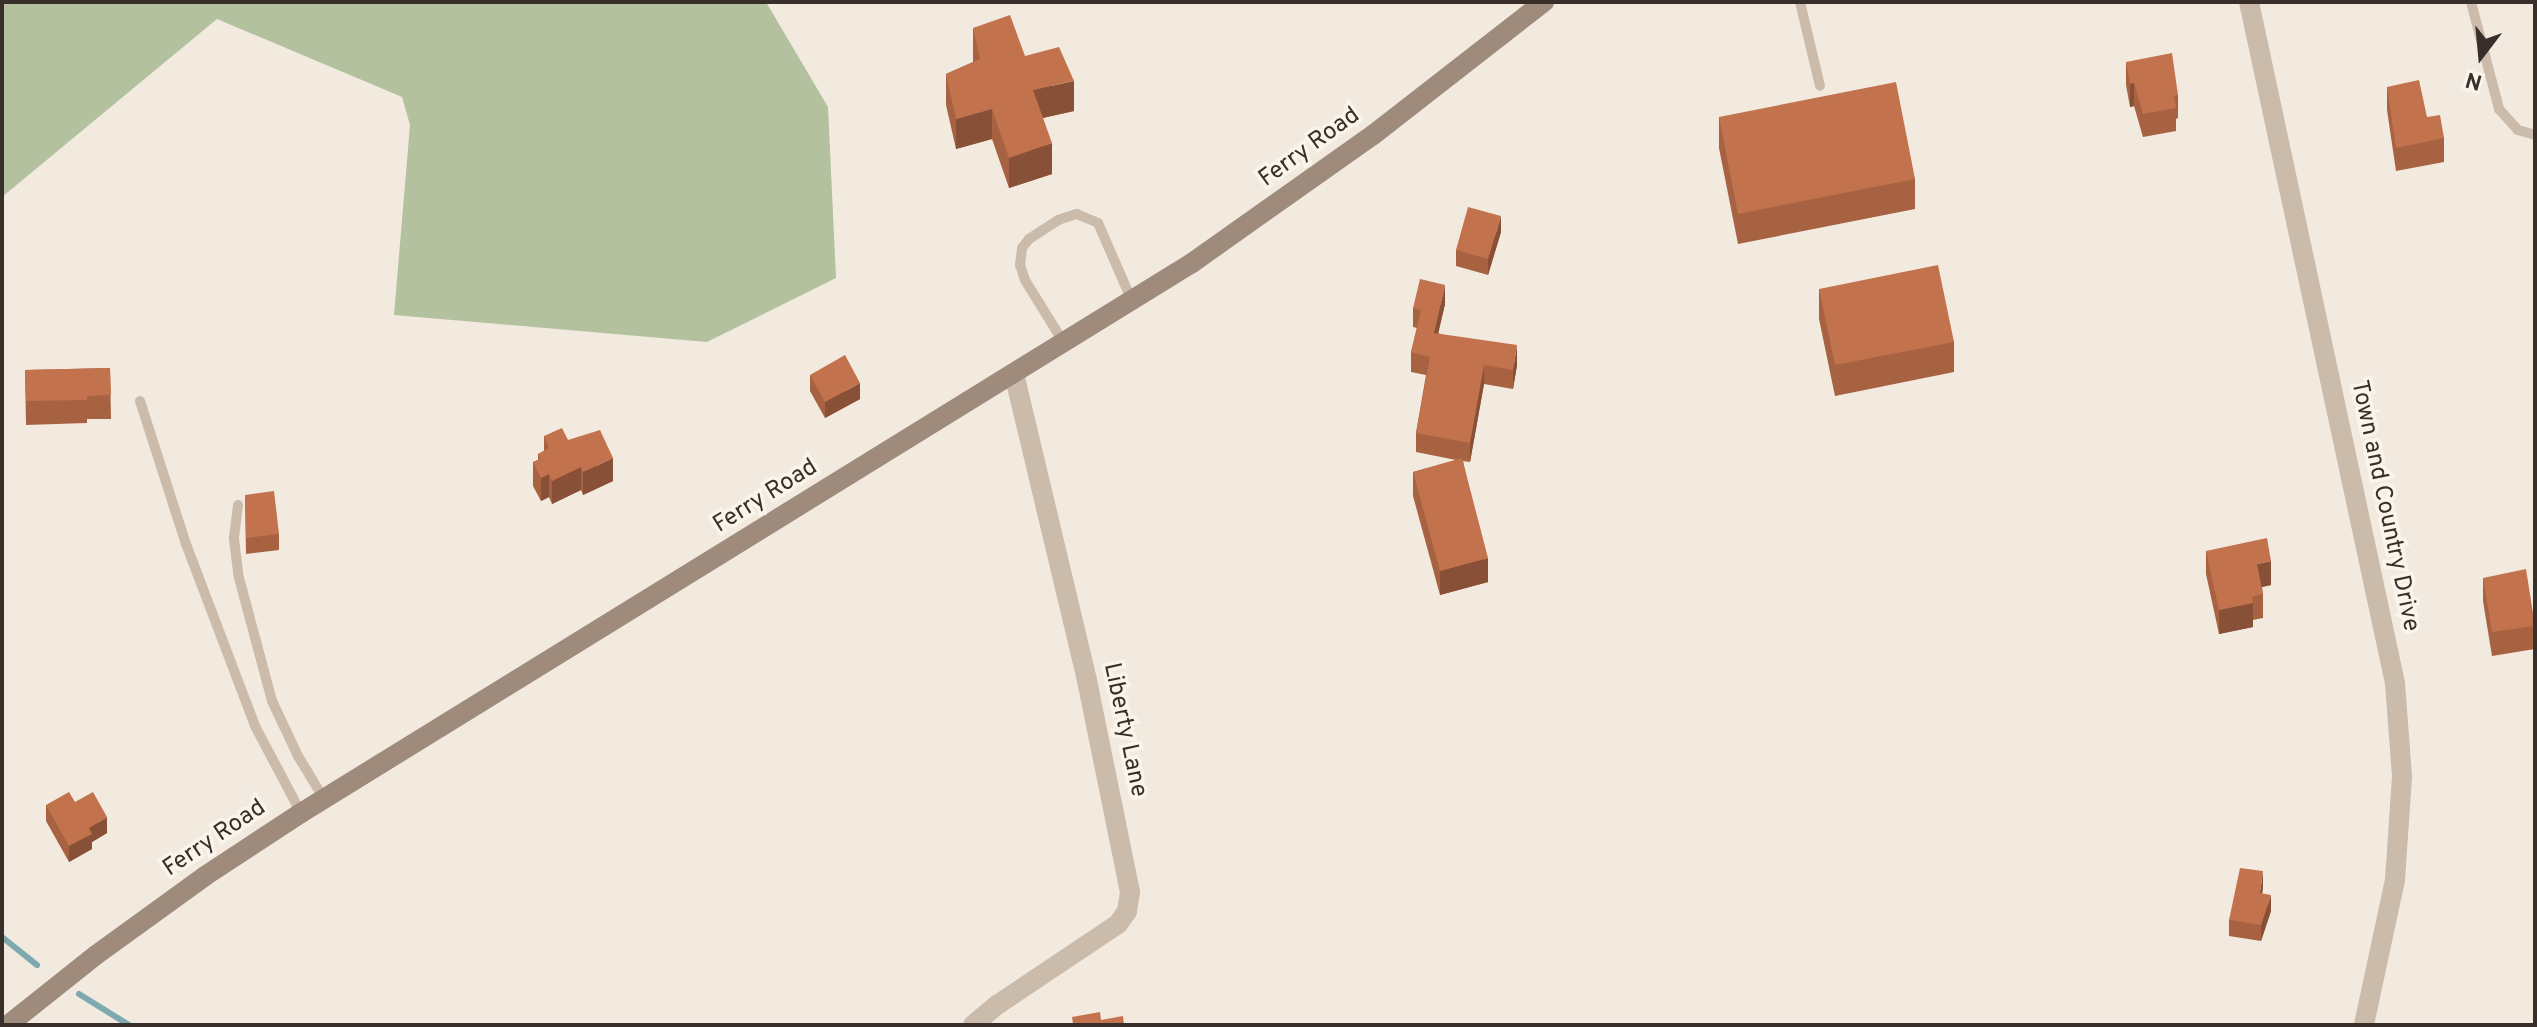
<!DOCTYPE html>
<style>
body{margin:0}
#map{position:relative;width:2537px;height:1027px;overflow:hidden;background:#f2eadf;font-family:Overpass,sans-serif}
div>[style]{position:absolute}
.green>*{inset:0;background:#b3c19f}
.stream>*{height:6px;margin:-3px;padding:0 3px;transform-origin:3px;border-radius:3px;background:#7ea9af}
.service>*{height:10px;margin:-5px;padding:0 5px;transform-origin:5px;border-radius:5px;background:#cabbab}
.minor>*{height:20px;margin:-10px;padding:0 10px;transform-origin:10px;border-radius:10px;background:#cabbab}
.tertiary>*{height:20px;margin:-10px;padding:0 10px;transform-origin:10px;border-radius:10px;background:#cabbab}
.secondary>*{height:20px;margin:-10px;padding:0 10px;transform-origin:10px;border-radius:10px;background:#9e8b7c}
.wall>*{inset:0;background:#a76242}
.shaded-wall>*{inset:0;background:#885036}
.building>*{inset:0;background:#c2724d}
span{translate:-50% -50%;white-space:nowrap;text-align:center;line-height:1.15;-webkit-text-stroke:7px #faf4eb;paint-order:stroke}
.street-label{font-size:24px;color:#382f2a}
.frame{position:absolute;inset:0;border:4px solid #382f2a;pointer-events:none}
.north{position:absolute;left:2441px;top:16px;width:80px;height:80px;-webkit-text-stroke:6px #faf4eb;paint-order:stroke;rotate:196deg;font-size:22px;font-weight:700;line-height:32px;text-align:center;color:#382f2a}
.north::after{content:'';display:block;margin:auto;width:28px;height:36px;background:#382f2a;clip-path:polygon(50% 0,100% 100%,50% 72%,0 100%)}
</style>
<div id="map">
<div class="green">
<i style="clip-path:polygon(2px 2px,766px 2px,828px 107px,836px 278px,707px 342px,394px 315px,410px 125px,402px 97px,217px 19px,2px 197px)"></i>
</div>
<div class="stream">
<i style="left:2px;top:937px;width:45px;rotate:38.7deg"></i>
<i style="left:79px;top:994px;width:59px;rotate:31.8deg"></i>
</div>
<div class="service">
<i style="left:1800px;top:2px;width:86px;rotate:76.6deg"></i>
<i style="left:2471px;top:2px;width:111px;rotate:75.3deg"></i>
<i style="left:2499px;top:109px;width:28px;rotate:48deg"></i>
<i style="left:2518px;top:130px;width:18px;rotate:16deg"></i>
<i style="left:1064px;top:343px;width:74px;rotate:-121.8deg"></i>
<i style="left:1025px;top:280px;width:16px;rotate:-108deg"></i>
<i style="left:1020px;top:265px;width:17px;rotate:-83deg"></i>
<i style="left:1022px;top:248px;width:11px;rotate:-52deg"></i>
<i style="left:1029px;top:239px;width:35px;rotate:-33deg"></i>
<i style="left:1058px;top:220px;width:20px;rotate:-18deg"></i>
<i style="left:1077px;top:214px;width:23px;rotate:23deg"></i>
<i style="left:1098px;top:223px;width:85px;rotate:66.4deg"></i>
<i style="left:140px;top:401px;width:150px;rotate:72.2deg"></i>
<i style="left:186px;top:544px;width:195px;rotate:69.2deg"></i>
<i style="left:255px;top:726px;width:98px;rotate:62.1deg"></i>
<i style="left:238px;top:505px;width:34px;rotate:97deg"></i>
<i style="left:234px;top:539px;width:35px;rotate:83deg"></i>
<i style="left:238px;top:574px;width:131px;rotate:75deg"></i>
<i style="left:272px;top:701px;width:61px;rotate:64.7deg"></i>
<i style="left:298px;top:756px;width:50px;rotate:58.8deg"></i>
</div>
<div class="minor">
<i style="left:973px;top:1025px;width:31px;rotate:-40deg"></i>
<i style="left:997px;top:1005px;width:146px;rotate:-33.8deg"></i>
<i style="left:1118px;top:924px;width:16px;rotate:-55deg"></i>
<i style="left:1127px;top:911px;width:19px;rotate:-81deg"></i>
<i style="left:1130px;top:892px;width:216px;rotate:-101.5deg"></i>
<i style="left:1087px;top:680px;width:315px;rotate:-103.4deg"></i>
</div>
<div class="tertiary">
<i style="left:2249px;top:2px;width:696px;rotate:77.9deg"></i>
<i style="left:2395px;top:683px;width:94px;rotate:85.7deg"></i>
<i style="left:2402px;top:777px;width:103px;rotate:93.9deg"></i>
<i style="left:2395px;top:880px;width:148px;rotate:102.1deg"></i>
</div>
<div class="secondary">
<i style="left:8px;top:1025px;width:112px;rotate:-38.5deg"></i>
<i style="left:96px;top:955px;width:135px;rotate:-35.9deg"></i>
<i style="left:205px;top:876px;width:115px;rotate:-33.3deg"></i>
<i style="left:301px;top:813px;width:1047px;rotate:-31.69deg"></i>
<i style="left:1192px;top:263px;width:222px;rotate:-35.3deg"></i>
<i style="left:1373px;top:135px;width:217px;rotate:-37.9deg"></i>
</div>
<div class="wall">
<i style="clip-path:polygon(973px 28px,1025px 56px,1074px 111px,1043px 118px,1052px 174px,1009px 188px,992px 139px,956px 149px,946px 105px,946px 74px,973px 62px)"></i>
<i style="clip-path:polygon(2126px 62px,2178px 95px,2178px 118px,2176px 119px,2176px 131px,2143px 137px,2134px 106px,2130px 107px,2126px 85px)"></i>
<i style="clip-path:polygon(2387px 87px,2427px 117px,2444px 138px,2444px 162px,2396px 171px,2387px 110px)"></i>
<i style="clip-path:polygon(1719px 117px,1915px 179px,1915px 209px,1738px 244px,1719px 148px)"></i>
<i style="clip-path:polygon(1501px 232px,1488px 275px,1456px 266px,1456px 250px)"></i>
<i style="clip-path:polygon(1819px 289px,1954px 342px,1954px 372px,1835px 396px,1819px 319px)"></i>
<i style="clip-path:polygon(1445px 304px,1438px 333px,1517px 365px,1513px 389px,1484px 384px,1470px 462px,1463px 461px,1488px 582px,1440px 595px,1413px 496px,1413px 472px,1456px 460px,1416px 452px,1416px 433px,1426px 375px,1411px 372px,1411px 352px,1417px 328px,1413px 327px,1413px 308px)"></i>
<i style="clip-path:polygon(110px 368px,111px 419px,87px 419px,87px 423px,26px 425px,25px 370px)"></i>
<i style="clip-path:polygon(810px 375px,860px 399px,825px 418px,810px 391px)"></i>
<i style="clip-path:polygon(544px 436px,568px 440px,613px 481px,583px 495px,581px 490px,552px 504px,549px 497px,541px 501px,533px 486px,533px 462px,538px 460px,538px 454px,544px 451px)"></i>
<i style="clip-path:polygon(245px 495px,279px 534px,279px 550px,246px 554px)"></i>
<i style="clip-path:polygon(2206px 551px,2271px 585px,2262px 587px,2263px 594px,2263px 618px,2253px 620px,2253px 627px,2219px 634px,2206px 574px)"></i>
<i style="clip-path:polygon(2483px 578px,2535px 620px,2535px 649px,2492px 656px,2483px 601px)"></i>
<i style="clip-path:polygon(75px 802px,107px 833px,92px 842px,92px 849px,69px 862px,46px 821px,46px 805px)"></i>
<i style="clip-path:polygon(2263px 887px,2262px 894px,2271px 911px,2261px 941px,2229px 936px,2229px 920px)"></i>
</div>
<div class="shaded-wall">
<i style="clip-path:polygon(1074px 81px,1074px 111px,1033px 120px,1033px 90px)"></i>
<i style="clip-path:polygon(2134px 83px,2134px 106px,2130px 107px,2130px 84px)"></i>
<i style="clip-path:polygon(992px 109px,992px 139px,956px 149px,956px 119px)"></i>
<i style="clip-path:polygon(1052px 143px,1052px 174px,1009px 188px,1009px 158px)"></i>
<i style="clip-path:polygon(1501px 216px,1501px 232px,1488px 275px,1488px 259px)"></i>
<i style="clip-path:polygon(1445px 285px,1445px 304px,1434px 352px,1434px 333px)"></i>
<i style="clip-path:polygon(1517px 345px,1517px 365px,1513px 389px,1513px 370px)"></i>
<i style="clip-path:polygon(1484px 365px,1484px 384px,1470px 462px,1470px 443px)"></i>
<i style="clip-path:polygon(860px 383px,860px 399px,825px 418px,825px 402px)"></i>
<i style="clip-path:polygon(613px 458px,613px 481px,583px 495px,583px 472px)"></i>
<i style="clip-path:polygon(581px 467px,581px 490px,552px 504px,552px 481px)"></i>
<i style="clip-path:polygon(549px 474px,549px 497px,541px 501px,541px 478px)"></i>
<i style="clip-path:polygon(1488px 558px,1488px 582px,1440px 595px,1440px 571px)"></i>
<i style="clip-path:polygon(2271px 561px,2271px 585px,2257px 588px,2257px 564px)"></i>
<i style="clip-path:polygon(2253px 603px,2253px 627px,2219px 634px,2219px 610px)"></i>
<i style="clip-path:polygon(107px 817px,107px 833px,92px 842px,92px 849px,69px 862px,69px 846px,89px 828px)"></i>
<i style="clip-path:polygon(2263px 871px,2263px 887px,2260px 909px,2260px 893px)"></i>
<i style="clip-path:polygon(2271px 895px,2271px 911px,2261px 941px,2261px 925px)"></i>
</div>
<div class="building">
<i style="clip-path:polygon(1010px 15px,1025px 56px,1059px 47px,1074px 81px,1033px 90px,1052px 143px,1009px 158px,992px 109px,956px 119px,946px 74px,980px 59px,973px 28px)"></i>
<i style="clip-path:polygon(2172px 53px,2178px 95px,2174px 96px,2176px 108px,2143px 114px,2134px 83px,2130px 84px,2126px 62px)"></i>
<i style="clip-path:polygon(2419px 80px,2427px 117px,2440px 115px,2444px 138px,2396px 148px,2387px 87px)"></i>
<i style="clip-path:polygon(1896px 82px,1915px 179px,1738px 214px,1719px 117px)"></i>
<i style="clip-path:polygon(1468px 207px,1501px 216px,1488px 259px,1456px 250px)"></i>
<i style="clip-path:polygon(1938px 265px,1954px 342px,1835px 365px,1819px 289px)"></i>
<i style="clip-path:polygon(1420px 279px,1445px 285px,1434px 333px,1517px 345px,1513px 370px,1484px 365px,1470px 443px,1416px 433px,1430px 357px,1411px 352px,1421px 310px,1413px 308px)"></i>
<i style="clip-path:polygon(845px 355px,860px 383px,825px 402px,810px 375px)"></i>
<i style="clip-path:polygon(110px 368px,111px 395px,87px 396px,87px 400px,26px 401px,25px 370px)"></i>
<i style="clip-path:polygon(562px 428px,568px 440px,600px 430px,613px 458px,583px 472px,581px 467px,552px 481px,549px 474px,541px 478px,533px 462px,540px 459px,538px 454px,549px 448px,544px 436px)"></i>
<i style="clip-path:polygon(1462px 458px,1488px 558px,1440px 571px,1413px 472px)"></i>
<i style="clip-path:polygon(274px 491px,279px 534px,246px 538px,245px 495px)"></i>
<i style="clip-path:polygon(2267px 538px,2271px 561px,2257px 564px,2263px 594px,2252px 597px,2253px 603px,2219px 610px,2206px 551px)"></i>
<i style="clip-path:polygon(2526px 569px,2535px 626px,2492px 632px,2483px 578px)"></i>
<i style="clip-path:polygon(69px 792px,75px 802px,93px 792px,107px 817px,89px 828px,92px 834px,69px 846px,46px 805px)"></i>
<i style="clip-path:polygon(2240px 868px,2263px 871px,2260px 893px,2271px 895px,2261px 925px,2229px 920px)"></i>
<i style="clip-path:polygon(1100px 1012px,1101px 1020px,1123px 1016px,1124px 1025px,1064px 1025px,1073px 1024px,1072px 1017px)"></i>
</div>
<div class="street-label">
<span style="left:1310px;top:148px;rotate:-36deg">Ferry Road</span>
<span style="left:766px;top:497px;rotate:-32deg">Ferry Road</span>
<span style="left:2384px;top:506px;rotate:78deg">Town and Country Drive</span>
<span style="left:1124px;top:730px;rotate:78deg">Liberty Lane</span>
<span style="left:215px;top:839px;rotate:-34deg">Ferry Road</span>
</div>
<div class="frame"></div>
<div class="north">N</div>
</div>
